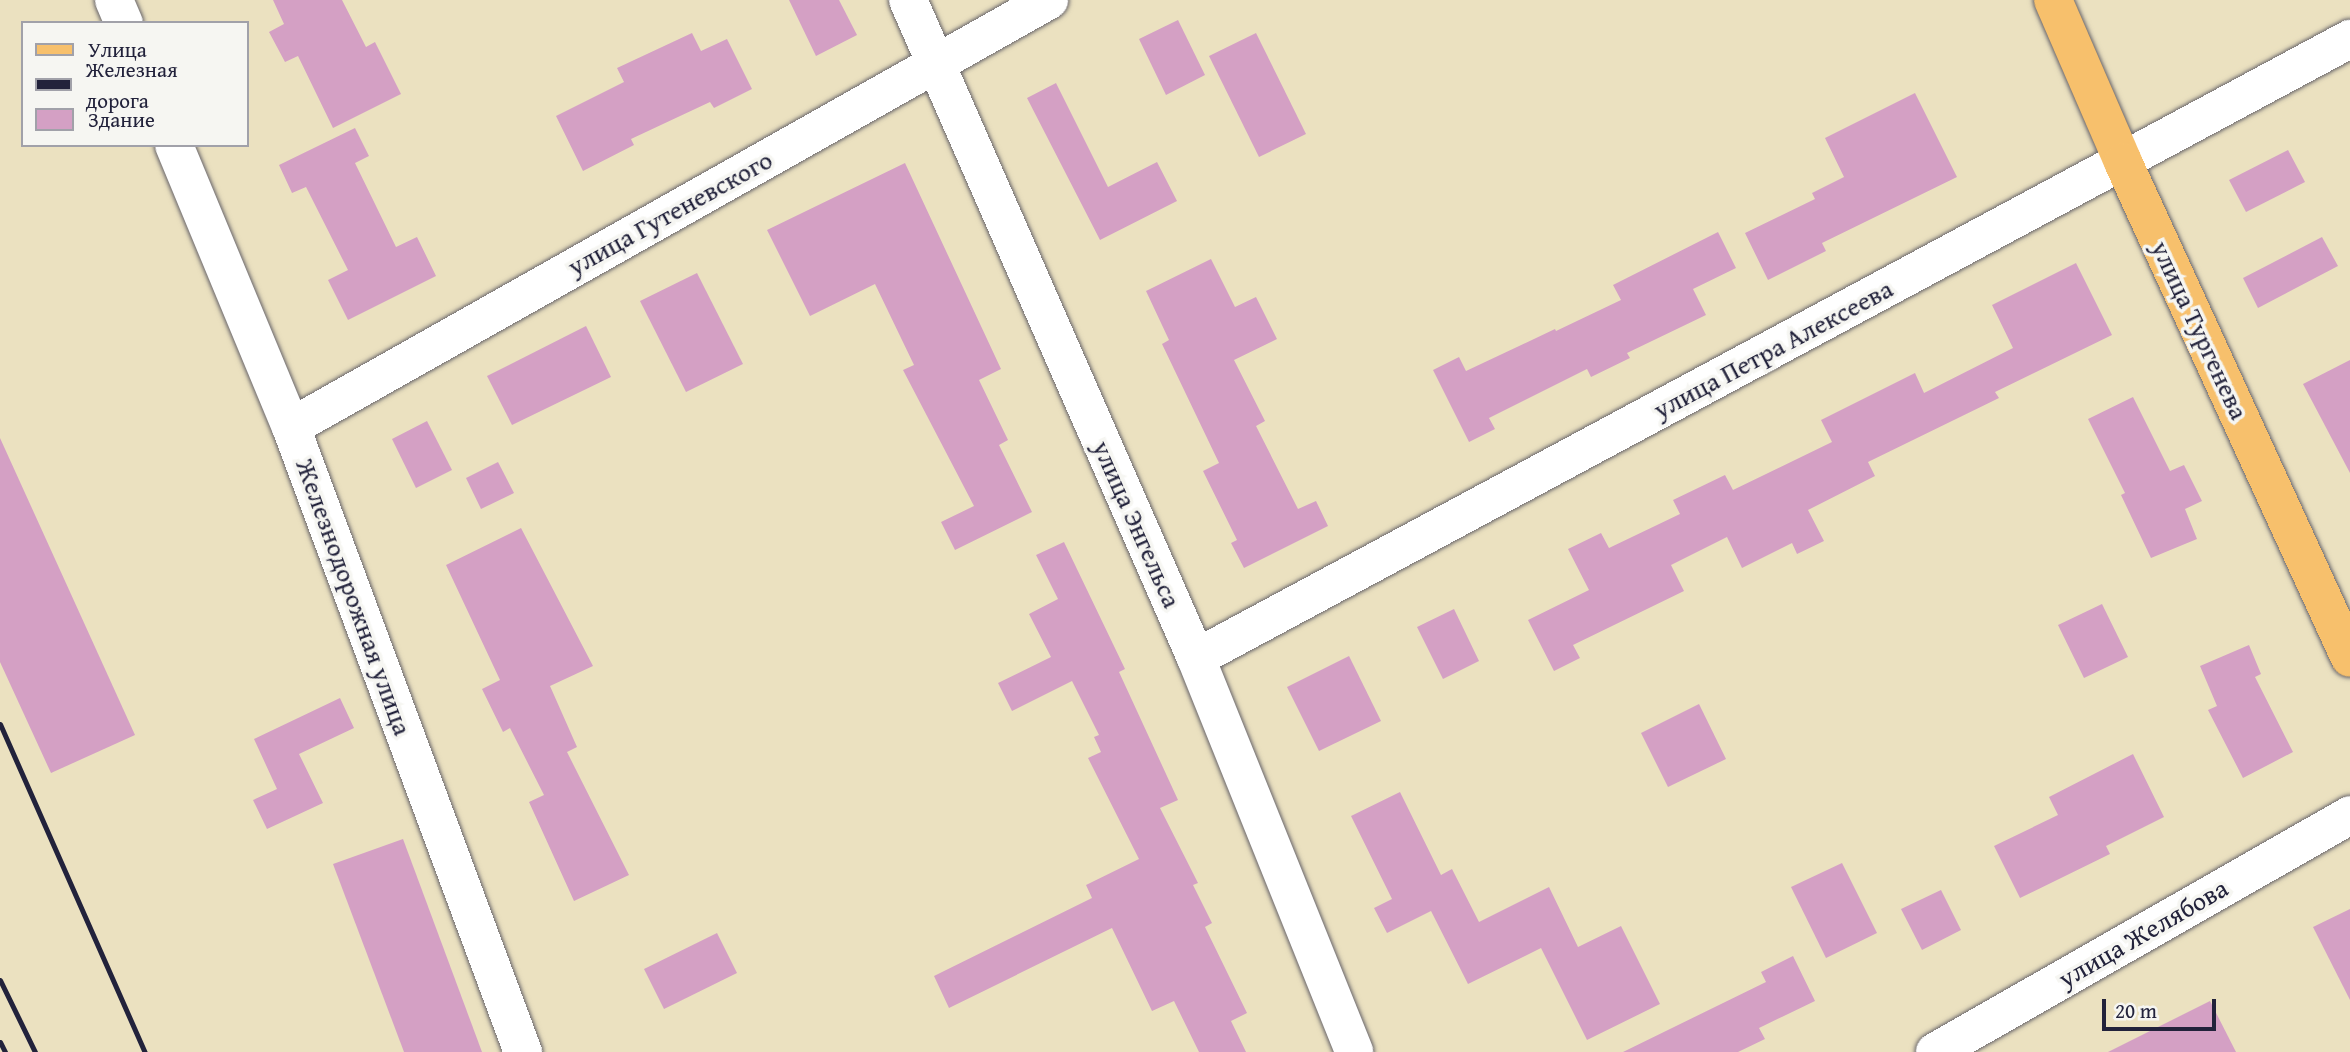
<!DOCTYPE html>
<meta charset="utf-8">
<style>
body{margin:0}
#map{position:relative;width:2350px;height:1052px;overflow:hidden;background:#ebe1c0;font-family:"Gentium Book Plus",serif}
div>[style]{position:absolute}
.building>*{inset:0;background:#d4a0c4}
.roads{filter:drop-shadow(0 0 2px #68656a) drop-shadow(0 0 2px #68656a)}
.minor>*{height:38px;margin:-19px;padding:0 19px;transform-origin:19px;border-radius:19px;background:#fff}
.major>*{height:38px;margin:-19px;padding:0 19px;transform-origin:19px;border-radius:19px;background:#f7c06c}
.rail>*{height:5px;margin:-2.5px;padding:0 2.5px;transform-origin:2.5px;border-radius:2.5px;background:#22223b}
span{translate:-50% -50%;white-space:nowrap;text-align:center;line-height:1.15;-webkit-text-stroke:7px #f6f6f2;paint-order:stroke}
.street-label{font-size:26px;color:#22223b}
.legend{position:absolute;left:21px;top:21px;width:228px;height:126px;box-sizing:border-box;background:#f6f6f2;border:2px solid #a1a1a9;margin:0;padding:9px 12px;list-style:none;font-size:21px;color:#22223b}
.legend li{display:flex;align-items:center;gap:14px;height:35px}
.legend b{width:35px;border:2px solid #a1a1a9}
.scale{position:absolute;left:2102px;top:999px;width:114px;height:32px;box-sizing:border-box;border:4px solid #22223b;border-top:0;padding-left:9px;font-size:21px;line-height:24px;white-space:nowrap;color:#22223b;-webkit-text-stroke:5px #f6f6f2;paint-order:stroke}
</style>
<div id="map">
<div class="building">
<i style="clip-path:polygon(273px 0,342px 0,366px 47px,375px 42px,401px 94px,333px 128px,298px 56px,285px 62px,269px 32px,284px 24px)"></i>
<i style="clip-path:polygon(789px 0,839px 0,857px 35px,816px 56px)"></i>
<i style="clip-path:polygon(1178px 20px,1205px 75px,1166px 95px,1139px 39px)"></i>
<i style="clip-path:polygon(692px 33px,701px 51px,727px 39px,752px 89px,714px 108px,710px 102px,631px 139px,634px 145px,583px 171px,556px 116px,624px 82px,617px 68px)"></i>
<i style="clip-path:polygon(1256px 33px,1306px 134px,1259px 157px,1209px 56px)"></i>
<i style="clip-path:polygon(1056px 83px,1108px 187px,1157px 162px,1177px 201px,1100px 240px,1027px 98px)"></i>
<i style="clip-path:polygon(1915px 93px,1957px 177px,1822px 243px,1826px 251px,1768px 280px,1745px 233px,1815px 199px,1812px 193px,1844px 177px,1825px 138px)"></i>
<i style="clip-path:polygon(355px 128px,369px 156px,355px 163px,396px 247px,417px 237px,436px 276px,348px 320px,328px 280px,348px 270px,306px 187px,292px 193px,279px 165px)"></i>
<i style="clip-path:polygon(2288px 150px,2305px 182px,2246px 212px,2229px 180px)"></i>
<i style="clip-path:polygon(905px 163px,1001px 369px,979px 380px,1008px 440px,999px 445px,1032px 512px,955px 550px,941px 522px,974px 506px,903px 370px,914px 365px,875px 284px,810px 316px,767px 230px)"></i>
<i style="clip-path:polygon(1718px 232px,1736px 268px,1693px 289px,1706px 315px,1627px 353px,1630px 358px,1591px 377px,1587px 369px,1489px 418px,1495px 429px,1469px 442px,1433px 370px,1459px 357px,1466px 371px,1555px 329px,1556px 331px,1621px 300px,1613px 285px)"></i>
<i style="clip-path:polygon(2322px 237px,2338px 266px,2258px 308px,2243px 278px)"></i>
<i style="clip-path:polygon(1211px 259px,1235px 307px,1256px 297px,1277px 339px,1234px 360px,1265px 421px,1256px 426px,1298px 509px,1316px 501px,1328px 526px,1244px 568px,1231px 543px,1237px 540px,1203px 471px,1219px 463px,1162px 344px,1169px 340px,1146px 291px)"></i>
<i style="clip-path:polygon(2076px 263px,2112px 335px,1995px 392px,1999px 398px,1868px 462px,1875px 476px,1808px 510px,1824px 541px,1797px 554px,1792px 543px,1742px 568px,1727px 537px,1671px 565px,1684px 591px,1573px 645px,1580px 658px,1554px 671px,1528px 620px,1589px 590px,1568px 549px,1601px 533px,1609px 548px,1680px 514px,1673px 500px,1725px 475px,1733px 490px,1832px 442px,1821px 420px,1915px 373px,1924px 393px,2013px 348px,1992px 305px)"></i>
<i style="clip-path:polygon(697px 273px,743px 364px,686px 392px,640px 301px)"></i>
<i style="clip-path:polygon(586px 326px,611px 377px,512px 425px,487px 376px)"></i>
<i style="clip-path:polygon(2350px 360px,2350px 473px,2303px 384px)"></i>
<i style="clip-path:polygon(2133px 397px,2170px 471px,2184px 465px,2202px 501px,2185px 509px,2197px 539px,2151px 558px,2121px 495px,2125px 493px,2088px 419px)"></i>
<i style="clip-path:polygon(427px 421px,452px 470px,416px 488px,392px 439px)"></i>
<i style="clip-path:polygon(0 438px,135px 735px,51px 773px,0 662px)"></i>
<i style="clip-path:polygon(498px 462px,514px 493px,481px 509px,466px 478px)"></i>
<i style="clip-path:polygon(521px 528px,593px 666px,550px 686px,577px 747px,567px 752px,629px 875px,574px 901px,529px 802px,544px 795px,510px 728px,503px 732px,482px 689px,500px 680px,446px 565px)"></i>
<i style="clip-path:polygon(1064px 542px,1125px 669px,1119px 672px,1178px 800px,1160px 808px,1198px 883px,1193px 885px,1212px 923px,1205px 927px,1247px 1013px,1231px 1021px,1246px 1052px,1199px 1052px,1174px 1001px,1152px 1011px,1112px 928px,949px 1008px,934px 976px,1092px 898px,1086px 885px,1139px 859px,1088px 758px,1101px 752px,1094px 737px,1099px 735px,1072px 681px,1012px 711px,998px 683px,1051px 657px,1029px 614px,1058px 599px,1036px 555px)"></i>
<i style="clip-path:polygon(2102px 604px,2128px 657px,2084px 678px,2058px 625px)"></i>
<i style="clip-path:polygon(1454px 609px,1479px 661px,1443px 679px,1417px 627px)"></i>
<i style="clip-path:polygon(2249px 645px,2261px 674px,2255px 677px,2293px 752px,2243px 778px,2208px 710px,2217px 706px,2200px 666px)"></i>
<i style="clip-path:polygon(1349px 656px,1381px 721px,1319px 751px,1287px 687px)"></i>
<i style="clip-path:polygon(340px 698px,354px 728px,299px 754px,323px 803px,267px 829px,253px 800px,277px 789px,254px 739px)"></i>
<i style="clip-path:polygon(1699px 704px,1726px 759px,1668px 787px,1641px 733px)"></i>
<i style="clip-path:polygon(2133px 754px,2164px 817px,2106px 846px,2110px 854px,2020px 898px,1994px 846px,2058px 815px,2049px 797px)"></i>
<i style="clip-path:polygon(1400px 792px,1441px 875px,1452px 869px,1479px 922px,1549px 887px,1578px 947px,1621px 926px,1660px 1004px,1587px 1040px,1541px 948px,1468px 984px,1431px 911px,1387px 933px,1374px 908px,1392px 899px,1351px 816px)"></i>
<i style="clip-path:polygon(403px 839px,482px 1052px,404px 1052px,333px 864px)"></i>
<i style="clip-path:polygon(1842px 863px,1877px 933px,1826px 958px,1791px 887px)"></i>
<i style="clip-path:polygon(1941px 890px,1961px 930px,1922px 950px,1901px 909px)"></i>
<i style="clip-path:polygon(2350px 909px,2350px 1000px,2313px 927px)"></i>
<i style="clip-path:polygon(717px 933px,737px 973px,664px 1009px,644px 969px)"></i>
<i style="clip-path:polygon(1793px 956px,1815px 1001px,1759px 1028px,1765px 1039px,1738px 1052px,1623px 1052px,1766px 982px,1761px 972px)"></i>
<i style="clip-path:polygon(2210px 1001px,2236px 1052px,2108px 1052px)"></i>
</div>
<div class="roads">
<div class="minor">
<i style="left:114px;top:0;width:25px;rotate:67deg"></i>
<i style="left:908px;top:0;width:718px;rotate:66.36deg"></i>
<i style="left:1196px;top:658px;width:424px;rotate:68.1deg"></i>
<i style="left:174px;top:145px;width:305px;rotate:67.5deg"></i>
<i style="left:291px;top:427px;width:667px;rotate:69.64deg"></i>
<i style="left:291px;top:427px;width:870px;rotate:-29.39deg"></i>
<i style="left:1196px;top:658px;width:1310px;rotate:-28.21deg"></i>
<i style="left:1935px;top:1052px;width:478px;rotate:-29.7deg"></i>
</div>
<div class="major">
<i style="left:2053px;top:0;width:176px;rotate:66.6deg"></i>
<i style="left:2123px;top:162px;width:545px;rotate:65.41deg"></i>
</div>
</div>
<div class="rail">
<i style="left:0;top:724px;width:359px;rotate:66.2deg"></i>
<i style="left:0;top:980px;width:80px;rotate:64.1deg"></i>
<i style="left:0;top:1042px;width:11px;rotate:63deg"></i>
</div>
<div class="street-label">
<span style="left:670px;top:213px;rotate:-29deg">улица Гутеневского</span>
<span style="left:2200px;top:330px;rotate:65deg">улица Тургенева</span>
<span style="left:1773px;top:349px;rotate:-28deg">улица Петра Алексеева</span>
<span style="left:1137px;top:524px;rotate:66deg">улица Энгельса</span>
<span style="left:354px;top:597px;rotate:70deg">Железнодорожная улица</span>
<span style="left:2143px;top:933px;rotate:-30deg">улица Желябова</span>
</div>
<ul class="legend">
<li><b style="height:9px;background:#f7c06c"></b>Улица</li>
<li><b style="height:9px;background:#22223b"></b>Железная дорога</li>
<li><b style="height:19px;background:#d4a0c4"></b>Здание</li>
</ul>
<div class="scale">20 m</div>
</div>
